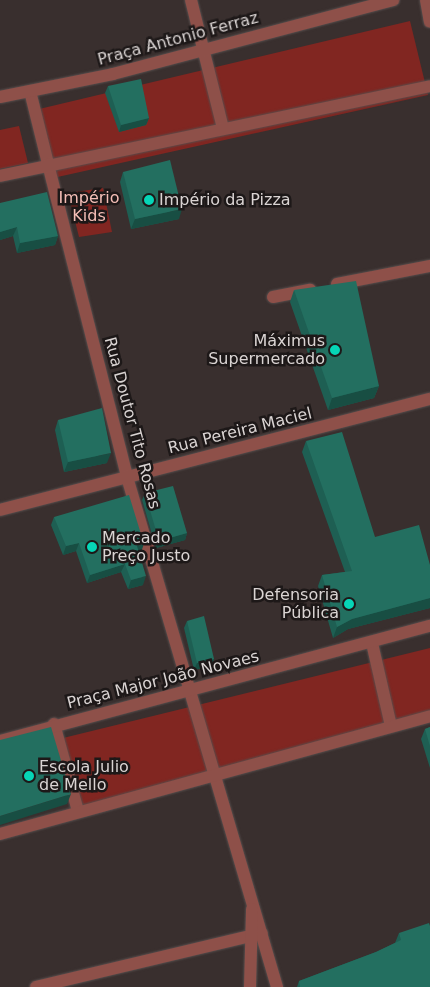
<!DOCTYPE html>
<meta charset="utf-8">
<style>
body{margin:0}
#map{position:relative;width:430px;height:987px;overflow:hidden;background:#392f2e;font-family:"DejaVu Sans",sans-serif}
div>[style]{position:absolute}
.green>*{inset:0;background:#812621}
.roads{filter:drop-shadow(0 0 1px #564d4c) drop-shadow(0 0 1px #564d4c)}
.minor>*{height:12px;margin:-6px;padding:0 6px;transform-origin:6px;border-radius:6px;background:#8e5049}
.tertiary>*{height:12px;margin:-6px;padding:0 6px;transform-origin:6px;border-radius:6px;background:#8e5049}
.wall>*{inset:0;background:#1e5f53}
.shaded-wall>*{inset:0;background:#184e43}
.building>*{inset:0;background:#236f60}
.dots>*{width:14px;height:14px;translate:-50% -50%;box-sizing:border-box;border:2px solid #1d1818;border-radius:50%}
span{translate:-50% -50%;white-space:nowrap;text-align:center;line-height:1.15;-webkit-text-stroke:5px #1d1818;paint-order:stroke}
.street-label{font-size:16px;color:#dad4d3}
.park-label{font-size:16px;color:#f4beb6}
.poi-label{font-size:16px;color:#dad4d3}
.left{translate:0 -50%;text-align:left}
.right{translate:-100% -50%;text-align:right}
</style>
<div id="map">
<div class="green">
<i style="clip-path:polygon(410px 21px,428px 95px,53px 178px,35px 110px)"></i>
<i style="clip-path:polygon(19px 126px,28px 163px,0 169px,0 130px)"></i>
<i style="clip-path:polygon(103px 188px,112px 232px,79px 237px,68px 193px)"></i>
<i style="clip-path:polygon(430px 648px,430px 717px,78px 811px,59px 739px)"></i>
</div>
<div class="roads">
<div class="minor">
<i style="left:191px;top:0;width:132px;rotate:76deg"></i>
<i style="left:426px;top:0;width:22px;rotate:80deg"></i>
<i style="left:30px;top:91px;width:75px;rotate:76.1deg"></i>
<i style="left:0;top:97px;width:115px;rotate:-11.5deg"></i>
<i style="left:113px;top:74px;width:290px;rotate:-14.8deg"></i>
<i style="left:337px;top:284px;width:95px;rotate:-11deg"></i>
<i style="left:273px;top:297px;width:38px;rotate:-11deg"></i>
<i style="left:54px;top:724px;width:90px;rotate:74.6deg"></i>
<i style="left:36px;top:987px;width:232px;rotate:-13.4deg"></i>
</div>
<div class="tertiary">
<i style="left:48px;top:164px;width:323px;rotate:75.8deg"></i>
<i style="left:127px;top:477px;width:532px;rotate:73.61deg"></i>
<i style="left:0;top:176px;width:439px;rotate:-11.8deg"></i>
<i style="left:0;top:510px;width:444px;rotate:-14.5deg"></i>
<i style="left:372px;top:643px;width:85px;rotate:77.1deg"></i>
<i style="left:0;top:741px;width:445px;rotate:-15deg"></i>
<i style="left:0;top:834px;width:446px;rotate:-15.3deg"></i>
<i style="left:250px;top:987px;width:78px;rotate:-88.5deg"></i>
</div>
</div>
<div class="wall">
<i style="clip-path:polygon(108px 86px,149px 118px,146px 125px,119px 132px,105px 93px)"></i>
<i style="clip-path:polygon(123px 172px,179px 219px,131px 229px,120px 182px)"></i>
<i style="clip-path:polygon(0 203px,58px 236px,55px 245px,17px 253px,13px 236px,0 240px)"></i>
<i style="clip-path:polygon(294px 290px,379px 386px,374px 398px,328px 410px,290px 302px)"></i>
<i style="clip-path:polygon(58px 420px,107px 463px,64px 472px,55px 430px)"></i>
<i style="clip-path:polygon(306px 441px,375px 537px,430px 565px,430px 608px,348px 629px,333px 638px,318px 586px,322px 575px,345px 572px,302px 452px)"></i>
<i style="clip-path:polygon(145px 493px,187px 533px,185px 540px,156px 548px,142px 500px)"></i>
<i style="clip-path:polygon(54px 517px,141px 552px,139px 553px,143px 585px,128px 589px,121px 572px,87px 583px,76px 551px,63px 555px,51px 525px)"></i>
<i style="clip-path:polygon(187px 621px,214px 659px,211px 666px,194px 670px,184px 628px)"></i>
<i style="clip-path:polygon(430px 727px,430px 768px,421px 739px,425px 729px)"></i>
<i style="clip-path:polygon(399px 933px,430px 987px,297px 987px,299px 981px,376px 952px,395px 943px)"></i>
</div>
<div class="shaded-wall">
<i style="clip-path:polygon(149px 118px,146px 125px,119px 132px,121px 125px)"></i>
<i style="clip-path:polygon(182px 209px,179px 219px,131px 229px,135px 219px)"></i>
<i style="clip-path:polygon(17px 227px,13px 236px,0 240px,0 232px)"></i>
<i style="clip-path:polygon(58px 236px,55px 245px,17px 253px,20px 243px)"></i>
<i style="clip-path:polygon(379px 386px,374px 398px,328px 410px,332px 398px)"></i>
<i style="clip-path:polygon(111px 453px,107px 463px,64px 472px,68px 462px)"></i>
<i style="clip-path:polygon(187px 533px,185px 540px,156px 548px,159px 541px)"></i>
<i style="clip-path:polygon(79px 543px,76px 551px,63px 555px,66px 546px)"></i>
<i style="clip-path:polygon(144px 544px,141px 552px,134px 554px,137px 546px)"></i>
<i style="clip-path:polygon(125px 564px,121px 572px,87px 583px,90px 575px)"></i>
<i style="clip-path:polygon(146px 576px,143px 585px,128px 589px,131px 580px)"></i>
<i style="clip-path:polygon(430px 598px,430px 608px,348px 629px,333px 638px,337px 627px,352px 619px)"></i>
<i style="clip-path:polygon(214px 659px,211px 666px,194px 670px,197px 663px)"></i>
<i style="clip-path:polygon(71px 794px,67px 804px,0 825px,0 816px)"></i>
</div>
<div class="building">
<i style="clip-path:polygon(141px 79px,149px 118px,121px 125px,108px 86px)"></i>
<i style="clip-path:polygon(170px 160px,182px 209px,135px 219px,123px 172px)"></i>
<i style="clip-path:polygon(47px 192px,58px 236px,20px 243px,17px 227px,0 232px,0 203px)"></i>
<i style="clip-path:polygon(356px 281px,379px 386px,332px 398px,294px 290px)"></i>
<i style="clip-path:polygon(102px 408px,111px 453px,68px 462px,58px 420px)"></i>
<i style="clip-path:polygon(342px 432px,375px 537px,419px 525px,430px 565px,430px 598px,352px 619px,337px 627px,322px 575px,352px 571px,306px 441px)"></i>
<i style="clip-path:polygon(173px 486px,187px 533px,159px 541px,145px 493px)"></i>
<i style="clip-path:polygon(129px 495px,144px 544px,137px 546px,146px 576px,131px 580px,125px 564px,90px 575px,79px 543px,66px 546px,54px 517px)"></i>
<i style="clip-path:polygon(204px 616px,214px 659px,197px 663px,187px 621px)"></i>
<i style="clip-path:polygon(51px 727px,71px 794px,0 816px,0 740px)"></i>
<i style="clip-path:polygon(430px 727px,430px 746px,425px 729px)"></i>
<i style="clip-path:polygon(429px 923px,430px 926px,430px 987px,300px 987px,299px 981px,376px 952px,401px 940px,399px 933px)"></i>
</div>
<div class="dots">
<i style="left:149px;top:200px;background:#06d5b6"></i>
<i style="left:335px;top:350px;background:#06d5b6"></i>
<i style="left:92px;top:547px;background:#06d5b6"></i>
<i style="left:349px;top:604px;background:#06d5b6"></i>
<i style="left:29px;top:776px;background:#06d5b6"></i>
</div>
<div class="street-label">
<span style="left:178px;top:39px;rotate:-15deg">Praça Antonio Ferraz</span>
<span style="left:132px;top:423px;rotate:75deg">Rua Doutor Tito Rosas</span>
<span style="left:240px;top:431px;rotate:-14deg">Rua Pereira Maciel</span>
<span style="left:163px;top:680px;rotate:-14deg">Praça Major João Novaes</span>
</div>
<div class="park-label">
<span style="left:89px;top:207px">Império<br>Kids</span>
</div>
<div class="poi-label">
<span class="left" style="left:159px;top:200px">Império da Pizza</span>
<span class="right" style="left:325px;top:350px">Máximus<br>Supermercado</span>
<span class="left" style="left:102px;top:547px">Mercado<br>Preço Justo</span>
<span class="right" style="left:339px;top:604px">Defensoria<br>Pública</span>
<span class="left" style="left:39px;top:776px">Escola Julio<br>de Mello</span>
</div>
</div>
